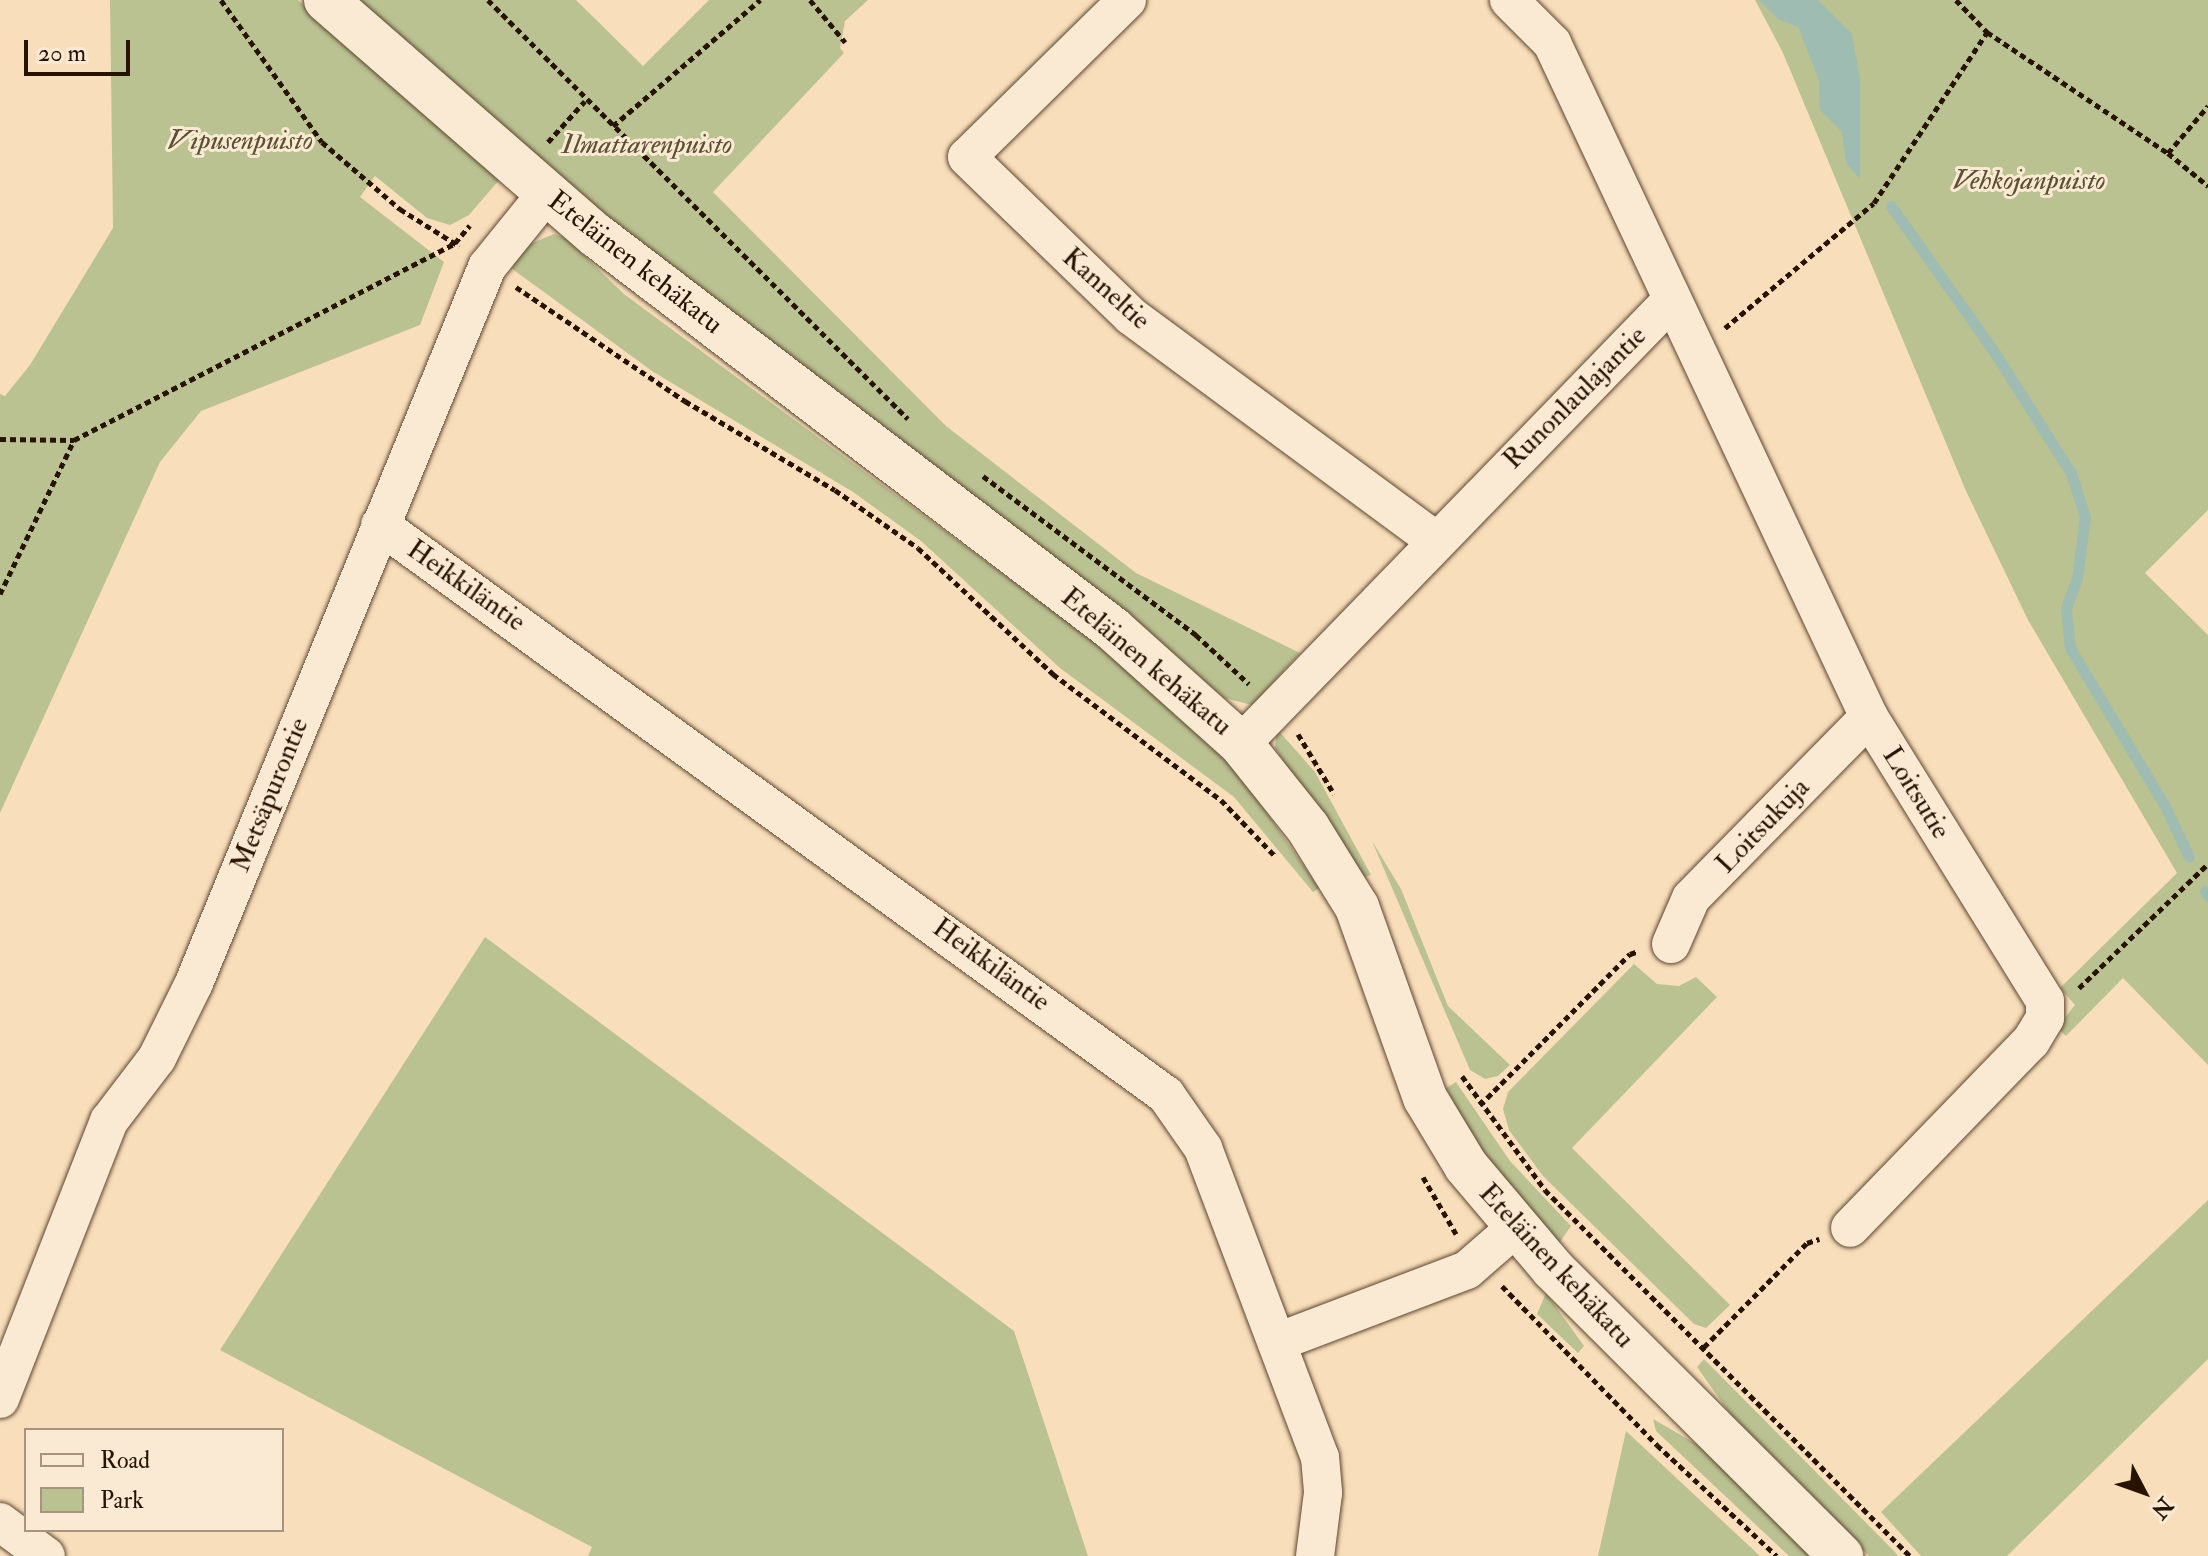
<!DOCTYPE html>
<meta charset="utf-8">
<style>
body{margin:0}
#map{position:relative;width:2208px;height:1556px;overflow:hidden;background:#f9debb;font-family:"IM FELL Double Pica",serif}
div>[style]{position:absolute}
.green>*{inset:0;background:#bbc292}
.water>*{inset:0;background:#9ebcb1}
.stream>*{height:11px;margin:-5.5px;padding:0 5.5px;transform-origin:5.5px;border-radius:5.5px;background:#9ebcb1}
.path>*{height:5px;margin-top:-2.5px;transform-origin:0;background:repeating-linear-gradient(90deg,#281300 0 6px,transparent 0 10px)}
.roads{filter:drop-shadow(0 0 2px #5c462f) drop-shadow(0 0 2px #5c462f)}
.street>*{height:38px;margin:-19px;padding:0 19px;transform-origin:19px;border-radius:19px;background:#fbead3}
.secondary>*{height:44px;margin:-22px;padding:0 22px;transform-origin:22px;border-radius:22px;background:#fbead3}
span{translate:-50% -50%;white-space:nowrap;text-align:center;line-height:1.15;-webkit-text-stroke:6px #fbead3;paint-order:stroke}
.park-label{font-size:28px;color:#5b5033;font-style:italic}
.street-label{font-size:28px;color:#281300}
.legend{position:absolute;left:24px;top:1428px;width:260px;height:104px;box-sizing:border-box;background:#fbead3;border:2px solid #a7947f;margin:0;padding:10px 14px;list-style:none;font-size:24px;color:#281300}
.legend li{display:flex;align-items:center;gap:16px;height:40px}
.legend b{width:40px;border:2px solid #a7947f}
.north{position:absolute;left:2104px;top:1452px;width:80px;height:80px;-webkit-text-stroke:6px #fbead3;paint-order:stroke;rotate:131deg;font-size:22px;font-weight:700;line-height:32px;text-align:center;color:#281300}
.north::after{content:'';display:block;margin:auto;width:28px;height:36px;background:#281300;clip-path:polygon(50% 0,100% 100%,50% 72%,0 100%)}
.scale{position:absolute;left:24px;top:40px;width:106px;height:36px;box-sizing:border-box;border:4px solid #281300;border-top:0;padding-left:10px;font-size:24px;line-height:28px;white-space:nowrap;color:#281300;-webkit-text-stroke:6px #fbead3;paint-order:stroke}
</style>
<div id="map">
<div class="green">
<i style="clip-path:polygon(110px 0,298px 0,500px 179px,469px 215px,450px 225px,427px 218px,375px 176px,360px 197px,444px 262px,420px 325px,201px 411px,160px 462px,0 813px,0 394px,5px 396px,30px 365px,113px 228px)"></i>
<i style="clip-path:polygon(358px 0,576px 0,643px 66px,709px 0,868px 0,845px 21px,840px 48px,844px 53px,713px 192px,946px 426px,1136px 573px,1300px 653px,1252px 705px,1224px 698px,1150px 633px,641px 247px)"></i>
<i style="clip-path:polygon(1755px 0,2208px 0,2208px 510px,2145px 573px,2208px 635px,2208px 1065px,2123px 978px,2066px 1036px,2057px 1028px,2075px 1005px,2060px 988px,2177px 873px,2028px 620px,1966px 491px,1783px 53px)"></i>
<i style="clip-path:polygon(554px 234px,566px 238px,624px 294px,1130px 668px,1209px 740px,1247px 784px,1319px 888px,1313px 892px,1234px 797px,1060px 668px,921px 541px,853px 492px,652px 371px,511px 268px,527px 245px)"></i>
<i style="clip-path:polygon(1277px 729px,1315px 772px,1371px 875px,1362px 878px,1275px 748px)"></i>
<i style="clip-path:polygon(1372px 841px,1401px 889px,1448px 1006px,1510px 1065px,1498px 1076px,1485px 1079px,1470px 1070px)"></i>
<i style="clip-path:polygon(485px 937px,1014px 1331px,1088px 1556px,588px 1556px,592px 1547px,220px 1350px)"></i>
<i style="clip-path:polygon(1634px 964px,1657px 984px,1679px 986px,1696px 977px,1717px 997px,1572px 1148px,1730px 1305px,1706px 1328px,1694px 1324px,1543px 1176px,1509px 1130px,1503px 1109px,1508px 1092px)"></i>
<i style="clip-path:polygon(1456px 1082px,1510px 1161px,1571px 1226px,1558px 1245px,1474px 1140px,1446px 1088px)"></i>
<i style="clip-path:polygon(2208px 1200px,2208px 1359px,2007px 1556px,1921px 1556px,1881px 1512px)"></i>
<i style="clip-path:polygon(1546px 1293px,1584px 1346px,1578px 1353px,1537px 1314px)"></i>
<i style="clip-path:polygon(1704px 1359px,1895px 1552px,1898px 1556px,1869px 1556px,1742px 1431px,1697px 1367px)"></i>
<i style="clip-path:polygon(1653px 1419px,1705px 1449px,1816px 1556px,1789px 1556px,1656px 1431px)"></i>
<i style="clip-path:polygon(1626px 1431px,1760px 1556px,1598px 1556px)"></i>
</div>
<div class="water">
<i style="clip-path:polygon(1759px 0,1818px 0,1852px 34px,1860px 79px,1860px 179px,1846px 163px,1842px 132px,1820px 110px,1819px 80px,1798px 27px,1778px 19px)"></i>
</div>
<div class="stream">
<i style="left:1891px;top:206px;width:180px;rotate:54.7deg"></i>
<i style="left:1995px;top:353px;width:142px;rotate:57.7deg"></i>
<i style="left:2071px;top:473px;width:46px;rotate:72.3deg"></i>
<i style="left:2085px;top:517px;width:62px;rotate:97.5deg"></i>
<i style="left:2077px;top:578px;width:32px;rotate:110deg"></i>
<i style="left:2066px;top:608px;width:40px;rotate:84.3deg"></i>
<i style="left:2070px;top:648px;width:184px;rotate:59deg"></i>
<i style="left:2165px;top:806px;width:56px;rotate:64.8deg"></i>
<i style="left:2205px;top:891px;width:6px;rotate:59deg"></i>
</div>
<div class="path">
<i style="left:221px;top:0;width:174px;rotate:54.6deg"></i>
<i style="left:322px;top:142px;width:103px;rotate:40.7deg"></i>
<i style="left:400px;top:209px;width:70px;rotate:32.1deg"></i>
<i style="left:488px;top:0;width:593px;rotate:44.93deg"></i>
<i style="left:810px;top:0;width:55px;rotate:50.2deg"></i>
<i style="left:1956px;top:0;width:45px;rotate:45.9deg"></i>
<i style="left:1987px;top:32px;width:218px;rotate:33.8deg"></i>
<i style="left:2168px;top:153px;width:52px;rotate:39.5deg"></i>
<i style="left:613px;top:126px;width:194px;rotate:-40.6deg"></i>
<i style="left:548px;top:142px;width:55px;rotate:-47.9deg"></i>
<i style="left:2168px;top:153px;width:62px;rotate:-49.6deg"></i>
<i style="left:516px;top:287px;width:204px;rotate:34deg"></i>
<i style="left:685px;top:401px;width:174px;rotate:30.7deg"></i>
<i style="left:835px;top:490px;width:101px;rotate:34.9deg"></i>
<i style="left:918px;top:548px;width:185px;rotate:43deg"></i>
<i style="left:1053px;top:674px;width:210px;rotate:36.9deg"></i>
<i style="left:1221px;top:800px;width:79px;rotate:46deg"></i>
<i style="left:1725px;top:328px;width:194px;rotate:-40deg"></i>
<i style="left:1874px;top:203px;width:205px;rotate:-56.5deg"></i>
<i style="left:0;top:439px;width:74px;rotate:0.8deg"></i>
<i style="left:74px;top:440px;width:429px;rotate:-27.3deg"></i>
<i style="left:455px;top:243px;width:23px;rotate:-50deg"></i>
<i style="left:983px;top:476px;width:266px;rotate:36.7deg"></i>
<i style="left:1196px;top:635px;width:72px;rotate:42.8deg"></i>
<i style="left:0;top:594px;width:171px;rotate:-64.3deg"></i>
<i style="left:1298px;top:734px;width:70px;rotate:59deg"></i>
<i style="left:2079px;top:988px;width:179px;rotate:-43.9deg"></i>
<i style="left:1462px;top:1076px;width:141px;rotate:53.9deg"></i>
<i style="left:1545px;top:1190px;width:517px;rotate:45.08deg"></i>
<i style="left:1480px;top:1105px;width:213px;rotate:-45.2deg"></i>
<i style="left:1630px;top:954px;width:9px;rotate:-18deg"></i>
<i style="left:1423px;top:1177px;width:66px;rotate:59.9deg"></i>
<i style="left:1502px;top:1286px;width:222px;rotate:45.7deg"></i>
<i style="left:1657px;top:1445px;width:163px;rotate:42.8deg"></i>
<i style="left:1704px;top:1347px;width:146px;rotate:-45.3deg"></i>
<i style="left:1807px;top:1243px;width:13px;rotate:-18deg"></i>
</div>
<div class="roads">
<div class="street">
<i style="left:1127px;top:0;width:224px;rotate:135.5deg"></i>
<i style="left:967px;top:157px;width:228px;rotate:44.1deg"></i>
<i style="left:1131px;top:316px;width:378px;rotate:36.4deg"></i>
<i style="left:1509px;top:0;width:61px;rotate:45deg"></i>
<i style="left:1552px;top:43px;width:745px;rotate:64.81deg"></i>
<i style="left:1869px;top:717px;width:334px;rotate:58.2deg"></i>
<i style="left:2045px;top:1001px;width:17px;rotate:90deg"></i>
<i style="left:2045px;top:1018px;width:27px;rotate:121deg"></i>
<i style="left:2031px;top:1041px;width:260px;rotate:134.1deg"></i>
<i style="left:380px;top:525px;width:971px;rotate:35.95deg"></i>
<i style="left:1166px;top:1095px;width:65px;rotate:55.1deg"></i>
<i style="left:1203px;top:1148px;width:330px;rotate:69.3deg"></i>
<i style="left:1320px;top:1457px;width:36px;rotate:85deg"></i>
<i style="left:1323px;top:1493px;width:64px;rotate:97.2deg"></i>
<i style="left:1241px;top:744px;width:619px;rotate:-45.85deg"></i>
<i style="left:1671px;top:944px;width:50px;rotate:-66.5deg"></i>
<i style="left:1691px;top:898px;width:254px;rotate:-45.5deg"></i>
<i style="left:1280px;top:1341px;width:200px;rotate:-20.8deg"></i>
<i style="left:1467px;top:1270px;width:62px;rotate:-41.1deg"></i>
<i style="left:0;top:1399px;width:299px;rotate:-68.6deg"></i>
<i style="left:109px;top:1121px;width:79px;rotate:-52.7deg"></i>
<i style="left:157px;top:1058px;width:84px;rotate:-63.7deg"></i>
<i style="left:194px;top:983px;width:774px;rotate:-67.74deg"></i>
<i style="left:487px;top:267px;width:94px;rotate:-51.1deg"></i>
<i style="left:0;top:1522px;width:57px;rotate:36.5deg"></i>
</div>
<div class="secondary">
<i style="left:326px;top:0;width:359px;rotate:41.1deg"></i>
<i style="left:597px;top:236px;width:649px;rotate:37.29deg"></i>
<i style="left:1113px;top:629px;width:172px;rotate:41.9deg"></i>
<i style="left:1241px;top:744px;width:107px;rotate:51.4deg"></i>
<i style="left:1308px;top:828px;width:93px;rotate:58.2deg"></i>
<i style="left:1357px;top:907px;width:203px;rotate:70.4deg"></i>
<i style="left:1425px;top:1098px;width:79px;rotate:58.9deg"></i>
<i style="left:1466px;top:1166px;width:135px;rotate:49.8deg"></i>
<i style="left:1553px;top:1269px;width:407px;rotate:44.9deg"></i>
</div>
</div>
<div class="park-label">
<span style="left:240px;top:141px">Vipusenpuisto</span>
<span style="left:647px;top:145px">Ilmattarenpuisto</span>
<span style="left:2029px;top:181px">Vehkojanpuisto</span>
</div>
<div class="street-label">
<span style="left:635px;top:263px;rotate:38deg">Eteläinen kehäkatu</span>
<span style="left:1106px;top:289px;rotate:42deg">Kanneltie</span>
<span style="left:1575px;top:398px;rotate:-45deg">Runonlaulajantie</span>
<span style="left:466px;top:586px;rotate:35deg">Heikkiläntie</span>
<span style="left:1146px;top:662px;rotate:40deg">Eteläinen kehäkatu</span>
<span style="left:1916px;top:793px;rotate:58deg">Loitsutie</span>
<span style="left:270px;top:795px;rotate:-68deg">Metsäpurontie</span>
<span style="left:1763px;top:826px;rotate:-46deg">Loitsukuja</span>
<span style="left:991px;top:965px;rotate:36deg">Heikkiläntie</span>
<span style="left:1556px;top:1266px;rotate:47deg">Eteläinen kehäkatu</span>
</div>
<ul class="legend">
<li><b style="height:10px;background:#fbead3"></b>Road</li>
<li><b style="height:22px;background:#bbc292"></b>Park</li>
</ul>
<div class="north">N</div>
<div class="scale">20 m</div>
</div>
